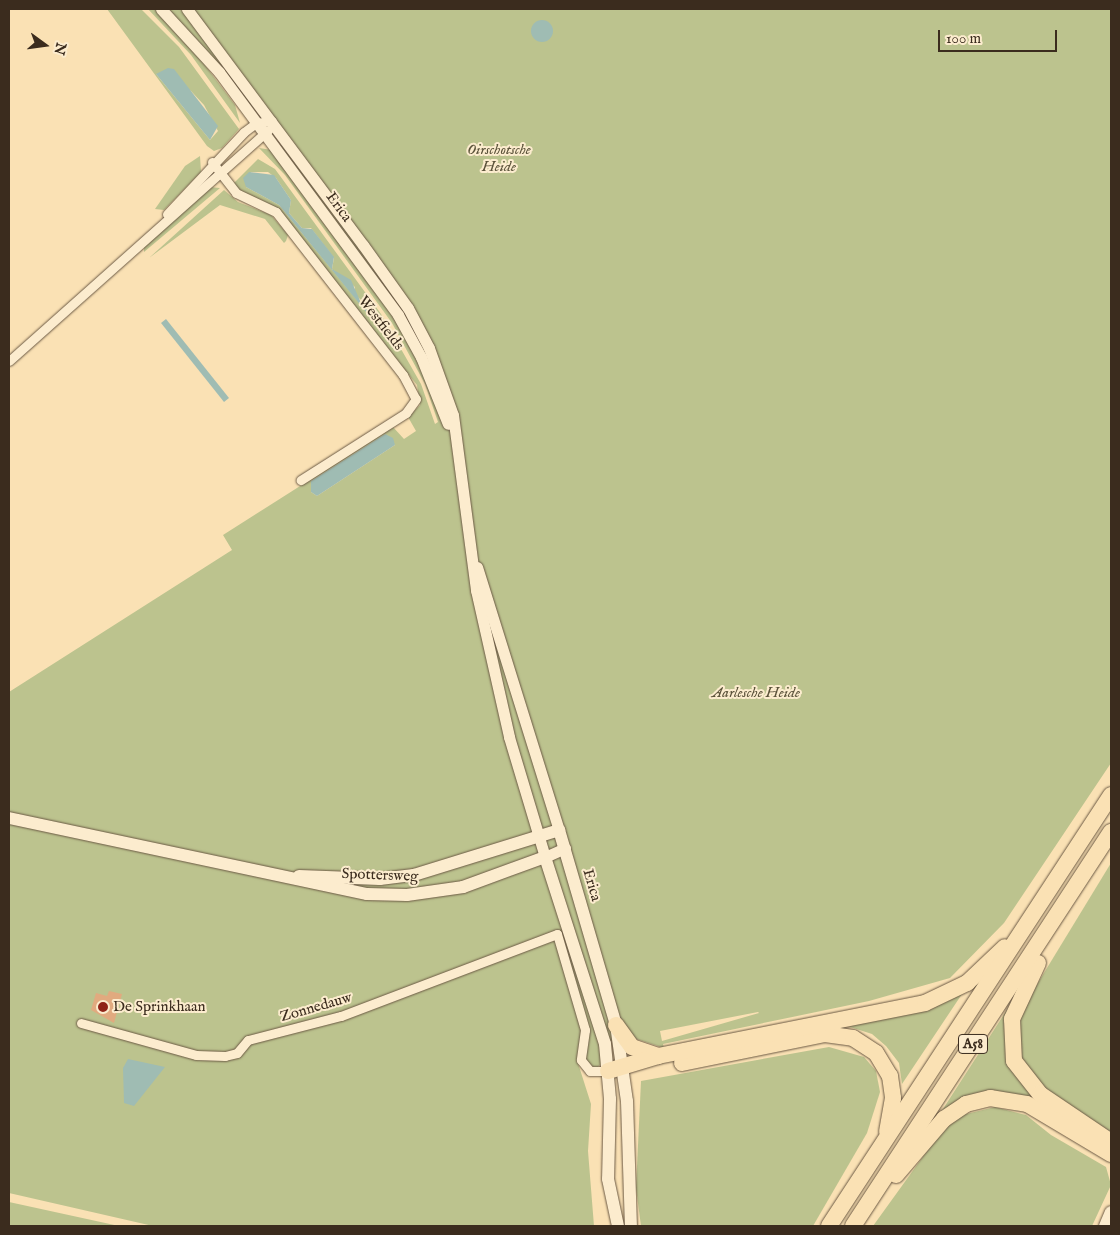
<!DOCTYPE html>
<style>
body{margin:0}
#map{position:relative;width:1120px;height:1235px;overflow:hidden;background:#fae1b4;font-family:"IM FELL English",serif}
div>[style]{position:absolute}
.green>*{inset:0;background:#bcc38e}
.water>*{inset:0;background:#9fbcb3}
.round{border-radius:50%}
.building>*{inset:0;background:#e1aa7f}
.roads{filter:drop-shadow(0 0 1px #6b5944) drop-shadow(0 0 1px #6b5944)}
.minor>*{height:9px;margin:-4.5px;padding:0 4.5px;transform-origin:4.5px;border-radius:4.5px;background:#fcecce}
.tertiary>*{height:11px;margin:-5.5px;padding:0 5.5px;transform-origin:5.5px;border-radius:5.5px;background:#fcecce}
.secondary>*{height:12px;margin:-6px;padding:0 6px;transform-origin:6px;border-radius:6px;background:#fcecce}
.motorway>*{height:16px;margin:-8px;padding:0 8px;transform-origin:8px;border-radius:8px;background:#fae1b4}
.dots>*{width:14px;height:14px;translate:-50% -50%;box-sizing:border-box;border:2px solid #fcecce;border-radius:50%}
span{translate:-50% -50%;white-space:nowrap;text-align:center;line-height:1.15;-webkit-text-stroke:4px #fcecce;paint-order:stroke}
.shield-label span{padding:1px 4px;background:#fcecce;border:1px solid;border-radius:4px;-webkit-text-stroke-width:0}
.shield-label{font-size:14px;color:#3b2c1e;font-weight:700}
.park-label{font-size:15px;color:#5b523a;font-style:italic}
.street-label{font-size:15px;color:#3b2c1e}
.poi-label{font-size:15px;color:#3b2c1e}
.left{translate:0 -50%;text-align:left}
.frame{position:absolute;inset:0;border:10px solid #3b2c1e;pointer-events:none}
.north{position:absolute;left:20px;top:20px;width:50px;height:50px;-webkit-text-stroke:4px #fcecce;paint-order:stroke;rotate:104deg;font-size:14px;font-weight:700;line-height:20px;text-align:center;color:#3b2c1e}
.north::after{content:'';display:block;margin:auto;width:18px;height:22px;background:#3b2c1e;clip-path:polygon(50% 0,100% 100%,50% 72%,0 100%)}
.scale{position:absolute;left:938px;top:30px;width:119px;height:22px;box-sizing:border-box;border:2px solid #3b2c1e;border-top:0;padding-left:6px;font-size:15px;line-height:18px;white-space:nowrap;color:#3b2c1e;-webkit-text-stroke:4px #fcecce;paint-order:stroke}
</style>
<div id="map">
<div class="green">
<i style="clip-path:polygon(evenodd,107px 9px,141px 9px,179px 47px,239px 129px,222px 148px,214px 151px,207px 146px,107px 9px,156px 74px,191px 91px,204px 105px,218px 131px,210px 140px,156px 74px)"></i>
<i style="clip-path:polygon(148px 9px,157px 9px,189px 44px,235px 105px,240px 123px,191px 55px)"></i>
<i style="clip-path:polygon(169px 9px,180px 9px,202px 28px,255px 104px,249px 108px)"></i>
<i style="clip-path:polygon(evenodd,191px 9px,1111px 9px,1111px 763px,1004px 923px,950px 978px,869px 1001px,663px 1044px,664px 1048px,630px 1037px,599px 1044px,601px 1064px,597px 1068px,577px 1060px,591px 1104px,588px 1151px,594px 1226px,153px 1226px,9px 1193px,9px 692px,232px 550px,223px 535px,393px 427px,404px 439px,416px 431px,408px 417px,420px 405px,417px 385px,278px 209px,239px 191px,233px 184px,258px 159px,275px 169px,381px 314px,421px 384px,435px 424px,438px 422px,425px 384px,392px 323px,285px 175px,259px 148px,272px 150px,387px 304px,422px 363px,435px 354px,275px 120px,191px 9px,251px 172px,268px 172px,276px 178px,291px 200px,289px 213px,302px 228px,311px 228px,334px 258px,332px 269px,355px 287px,355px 295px,370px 307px,384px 333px,279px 205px,246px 187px,251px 172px,191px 9px,385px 434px,395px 445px,317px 496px,311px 492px,311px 481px,385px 434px,191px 9px,758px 1012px,759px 1013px,662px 1041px,660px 1031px,758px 1012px)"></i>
<i style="clip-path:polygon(281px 145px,398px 298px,429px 353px,426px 360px,278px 148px)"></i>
<i style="clip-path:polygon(200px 156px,201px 172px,164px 210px,155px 209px,185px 166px)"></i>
<i style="clip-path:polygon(209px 187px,220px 188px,144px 252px,144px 245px)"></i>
<i style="clip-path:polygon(224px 190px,238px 202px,271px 215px,288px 235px,286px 241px,284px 243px,265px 219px,220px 205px,149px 258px)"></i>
<i style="clip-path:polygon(1111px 863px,1111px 1135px,1043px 1089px,1023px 1063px,1018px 1038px,1022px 1009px)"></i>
<i style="clip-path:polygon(964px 991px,902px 1084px,899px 1063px,886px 1046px,872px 1034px,844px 1025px,931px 1009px)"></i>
<i style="clip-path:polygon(1012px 1002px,1007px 1034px,1048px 1104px,1009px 1094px,932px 1126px)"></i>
<i style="clip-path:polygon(829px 1047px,864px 1057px,876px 1071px,880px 1092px,867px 1133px,813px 1226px,641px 1226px,636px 1188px,641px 1081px)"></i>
<i style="clip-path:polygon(995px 1107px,1026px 1115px,1051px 1135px,1106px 1167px,1111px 1185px,1092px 1226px,873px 1226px,935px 1140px,958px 1116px)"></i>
<i style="clip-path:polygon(9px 1202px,119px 1226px,9px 1226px)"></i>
</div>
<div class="water">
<i class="round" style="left:531px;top:20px;width:22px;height:22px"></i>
<i style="clip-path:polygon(168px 68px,174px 69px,218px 126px,210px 140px,156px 74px)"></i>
<i style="clip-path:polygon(249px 172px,274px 175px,291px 200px,289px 213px,302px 228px,312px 229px,334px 257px,332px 269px,351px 280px,361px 303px,371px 308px,383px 325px,384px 334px,279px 205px,246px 187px,243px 178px)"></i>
<i style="clip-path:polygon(166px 319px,229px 398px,224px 402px,161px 323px)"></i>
<i style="clip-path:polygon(385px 434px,393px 438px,395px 445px,317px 496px,311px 492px,311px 481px)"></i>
<i style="clip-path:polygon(128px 1059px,165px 1067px,134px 1106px,124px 1103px,123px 1068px)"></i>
</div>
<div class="building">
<i style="clip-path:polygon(109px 991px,122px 994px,114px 1023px,91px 1010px,96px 993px,107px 996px)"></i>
</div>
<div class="roads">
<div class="minor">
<i style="left:212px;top:162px;width:39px;rotate:52deg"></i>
<i style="left:236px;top:193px;width:44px;rotate:25.4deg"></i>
<i style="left:276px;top:212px;width:207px;rotate:52.1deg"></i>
<i style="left:403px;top:375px;width:27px;rotate:62deg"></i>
<i style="left:416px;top:399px;width:17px;rotate:126deg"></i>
<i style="left:406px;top:413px;width:125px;rotate:147.5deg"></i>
<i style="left:167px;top:214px;width:112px;rotate:-46.8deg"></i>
<i style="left:244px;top:132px;width:15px;rotate:-37deg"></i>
<i style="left:256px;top:123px;width:16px;rotate:-7deg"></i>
<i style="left:9px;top:361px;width:347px;rotate:-41.7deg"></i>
<i style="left:81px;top:1023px;width:119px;rotate:15.5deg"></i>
<i style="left:196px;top:1055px;width:29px;rotate:2deg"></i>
<i style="left:225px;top:1056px;width:12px;rotate:-14deg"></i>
<i style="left:237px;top:1053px;width:17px;rotate:-50deg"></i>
<i style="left:248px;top:1040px;width:96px;rotate:-14.5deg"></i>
<i style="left:341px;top:1016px;width:231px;rotate:-20.8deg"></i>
<i style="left:557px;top:934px;width:100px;rotate:73.7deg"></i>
<i style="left:585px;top:1030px;width:30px;rotate:98deg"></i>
<i style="left:581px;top:1060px;width:14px;rotate:51deg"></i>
<i style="left:590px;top:1071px;width:18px"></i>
</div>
<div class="tertiary">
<i style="left:161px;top:9px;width:86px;rotate:47.4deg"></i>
<i style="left:219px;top:72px;width:302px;rotate:53.6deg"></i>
<i style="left:398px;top:315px;width:48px;rotate:61.3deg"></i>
<i style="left:421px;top:357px;width:72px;rotate:68.1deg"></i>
<i style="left:187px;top:9px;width:294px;rotate:53.3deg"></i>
<i style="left:363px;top:245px;width:77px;rotate:54.5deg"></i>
<i style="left:408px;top:308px;width:45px;rotate:62.3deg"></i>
<i style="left:429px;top:348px;width:71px;rotate:70.3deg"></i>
<i style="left:453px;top:415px;width:177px;rotate:82.5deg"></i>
<i style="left:476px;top:590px;width:151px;rotate:77.3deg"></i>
<i style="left:509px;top:737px;width:125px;rotate:73.3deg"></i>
<i style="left:545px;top:857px;width:22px;rotate:-24deg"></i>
<i style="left:477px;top:567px;width:275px;rotate:72.7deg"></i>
</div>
<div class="secondary">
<i style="left:9px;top:818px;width:366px;rotate:12deg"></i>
<i style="left:367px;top:894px;width:40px;rotate:1.4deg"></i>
<i style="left:407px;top:895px;width:57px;rotate:-8.1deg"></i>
<i style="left:463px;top:887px;width:87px;rotate:-20.1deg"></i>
<i style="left:545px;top:857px;width:196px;rotate:72.2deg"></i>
<i style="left:605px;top:1044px;width:55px;rotate:84.8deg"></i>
<i style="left:610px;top:1099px;width:80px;rotate:91.4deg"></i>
<i style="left:608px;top:1179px;width:48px;rotate:78deg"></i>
<i style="left:299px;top:876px;width:81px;rotate:2.1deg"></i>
<i style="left:380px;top:879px;width:34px;rotate:-7deg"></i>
<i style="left:414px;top:875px;width:152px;rotate:-17.2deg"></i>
<i style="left:559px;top:830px;width:203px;rotate:73.7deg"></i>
<i style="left:616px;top:1025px;width:77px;rotate:81.8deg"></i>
<i style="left:627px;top:1101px;width:125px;rotate:88.2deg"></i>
<i style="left:1105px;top:1226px;width:15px;rotate:-67deg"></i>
</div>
<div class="motorway">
<i style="left:1038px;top:963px;width:62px;rotate:114.9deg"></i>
<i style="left:1012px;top:1019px;width:42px;rotate:87.3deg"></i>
<i style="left:1014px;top:1061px;width:42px;rotate:51.8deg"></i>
<i style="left:1040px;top:1094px;width:86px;rotate:34.1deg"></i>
<i style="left:616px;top:1025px;width:27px;rotate:54deg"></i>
<i style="left:632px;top:1047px;width:28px;rotate:19deg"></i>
<i style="left:682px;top:1063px;width:146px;rotate:-11.5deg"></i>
<i style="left:825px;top:1034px;width:28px;rotate:8deg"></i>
<i style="left:853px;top:1038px;width:27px;rotate:33deg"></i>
<i style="left:876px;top:1053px;width:27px;rotate:59deg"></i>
<i style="left:890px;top:1076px;width:22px;rotate:82deg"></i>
<i style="left:893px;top:1098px;width:34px;rotate:100deg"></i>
<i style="left:608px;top:1071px;width:52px;rotate:-16.7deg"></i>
<i style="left:658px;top:1056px;width:272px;rotate:-11.2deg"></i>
<i style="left:925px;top:1003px;width:47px;rotate:-25.5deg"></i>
<i style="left:967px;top:983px;width:52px;rotate:-43.5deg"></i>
<i style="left:896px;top:1175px;width:74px;rotate:-49.4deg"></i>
<i style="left:944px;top:1119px;width:27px;rotate:-34deg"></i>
<i style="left:966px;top:1104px;width:25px;rotate:-14deg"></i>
<i style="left:990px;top:1098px;width:37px;rotate:9deg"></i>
<i style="left:1027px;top:1104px;width:98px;rotate:30.8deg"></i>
<i style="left:829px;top:1226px;width:515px;rotate:-56.8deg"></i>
<i style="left:853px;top:1226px;width:471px;rotate:-56.8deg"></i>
</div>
</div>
<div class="dots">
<i style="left:103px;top:1007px;background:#8f2418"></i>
</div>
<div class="shield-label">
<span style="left:973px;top:1044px">A58</span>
</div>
<div class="park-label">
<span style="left:499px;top:158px">Oirschotsche<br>Heide</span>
<span style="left:756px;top:693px">Aarlesche Heide</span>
</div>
<div class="street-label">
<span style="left:339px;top:207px;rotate:54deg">Erica</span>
<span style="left:381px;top:323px;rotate:52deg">Westfields</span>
<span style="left:380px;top:875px;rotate:2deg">Spottersweg</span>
<span style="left:592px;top:885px;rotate:74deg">Erica</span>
<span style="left:316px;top:1007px;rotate:-16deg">Zonnedauw</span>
</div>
<div class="poi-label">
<span class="left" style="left:113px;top:1007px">De Sprinkhaan</span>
</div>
<div class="frame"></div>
<div class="north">N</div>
<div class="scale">100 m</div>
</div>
